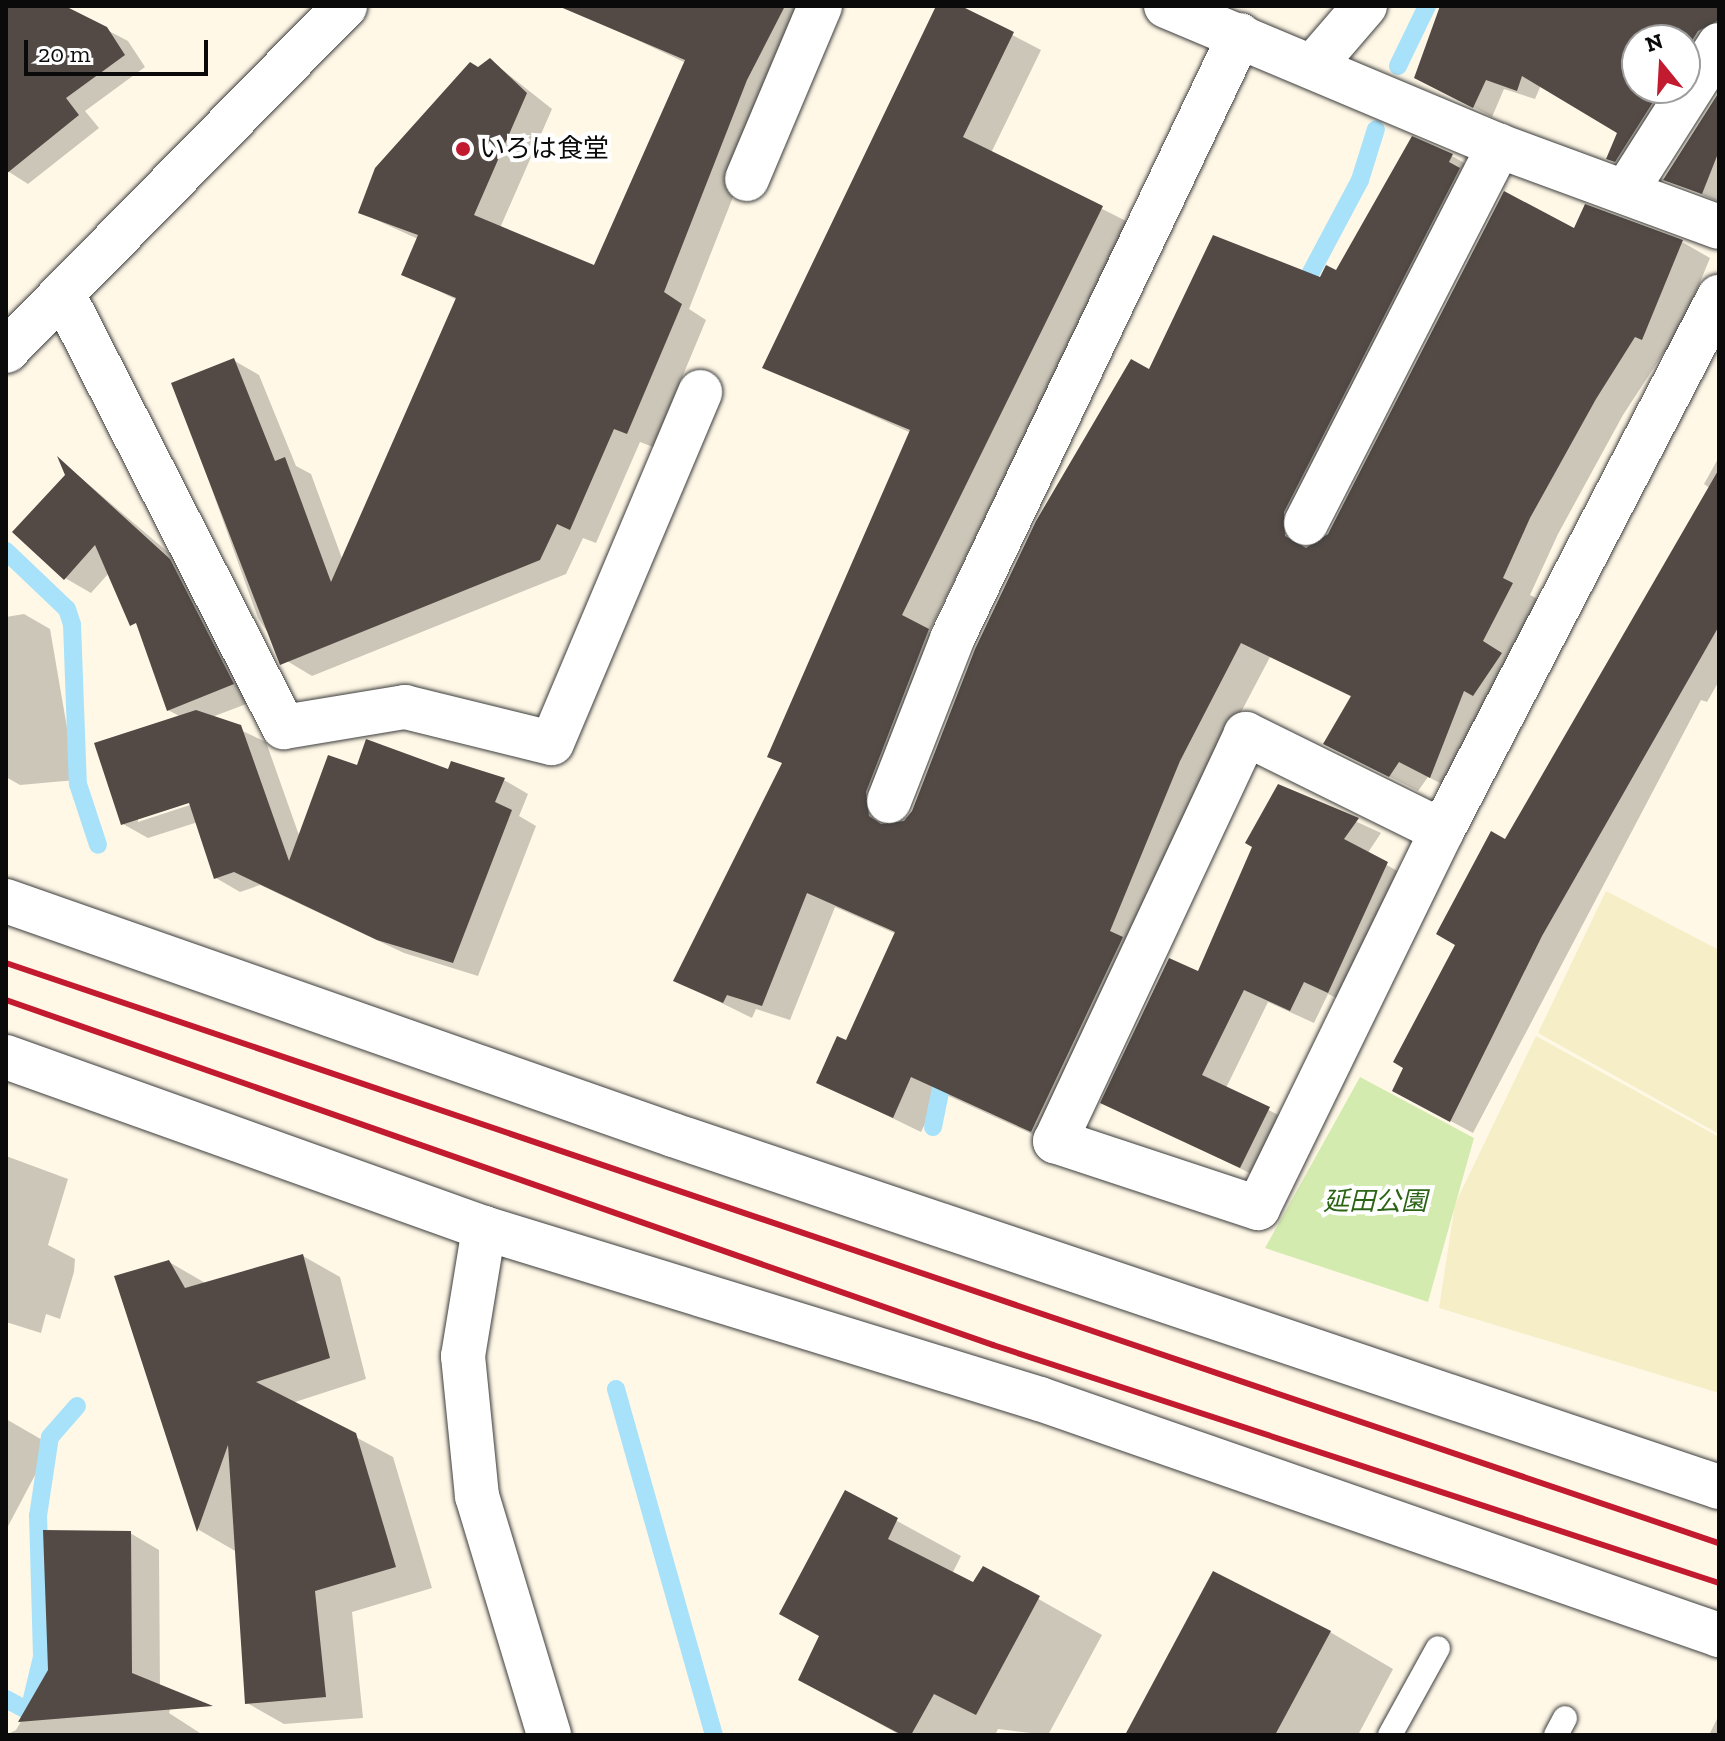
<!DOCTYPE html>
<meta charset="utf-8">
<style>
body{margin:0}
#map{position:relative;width:1725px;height:1741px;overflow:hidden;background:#fff8e7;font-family:"Zilla Slab","Noto Sans JP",serif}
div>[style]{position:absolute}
.farmland>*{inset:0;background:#f6eec6}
.green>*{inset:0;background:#d3ebaf}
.shadow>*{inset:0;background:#0003}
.stream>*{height:18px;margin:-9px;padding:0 9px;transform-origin:9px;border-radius:9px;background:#a8e2fa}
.building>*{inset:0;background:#534a46}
.roads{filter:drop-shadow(0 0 2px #3d3d3d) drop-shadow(0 0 2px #3d3d3d)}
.service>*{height:24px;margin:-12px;padding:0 12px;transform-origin:12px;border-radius:12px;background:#fff}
.minor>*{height:44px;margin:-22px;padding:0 22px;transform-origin:22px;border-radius:22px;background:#fff}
.tertiary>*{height:44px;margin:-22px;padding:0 22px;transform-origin:22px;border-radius:22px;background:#fff}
.rail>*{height:6px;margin:-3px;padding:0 3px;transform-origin:3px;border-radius:3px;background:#c21a2f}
.dots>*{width:22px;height:22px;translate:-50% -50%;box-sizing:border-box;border:4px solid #fff;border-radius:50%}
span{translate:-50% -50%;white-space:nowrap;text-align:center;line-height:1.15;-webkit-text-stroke:8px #fff;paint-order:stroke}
.poi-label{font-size:26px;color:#0a0a0a}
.left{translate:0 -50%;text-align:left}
.park-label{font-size:26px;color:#2d6517;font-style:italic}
.frame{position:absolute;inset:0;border:8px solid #0a0a0a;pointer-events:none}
.north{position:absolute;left:1621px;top:24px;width:80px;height:80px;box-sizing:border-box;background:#fff;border:2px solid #9d9d9d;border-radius:50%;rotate:342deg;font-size:22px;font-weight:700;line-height:32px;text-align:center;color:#0a0a0a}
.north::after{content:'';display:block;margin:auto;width:28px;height:36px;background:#c21a2f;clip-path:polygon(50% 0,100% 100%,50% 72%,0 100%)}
.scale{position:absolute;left:24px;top:40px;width:184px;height:36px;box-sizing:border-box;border:4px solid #0a0a0a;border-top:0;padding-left:10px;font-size:24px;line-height:28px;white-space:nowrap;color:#0a0a0a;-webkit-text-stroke:6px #fff;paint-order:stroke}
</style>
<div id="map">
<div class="farmland">
<i style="clip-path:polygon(1606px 891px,1719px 950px,1719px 1134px,1538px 1033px)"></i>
<i style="clip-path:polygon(1536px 1036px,1719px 1137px,1719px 1393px,1439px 1308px,1455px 1204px)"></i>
</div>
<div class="green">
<i style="clip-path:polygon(1360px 1077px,1474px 1138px,1428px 1302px,1265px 1248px)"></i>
</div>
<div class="shadow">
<i style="clip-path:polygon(6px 6px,61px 6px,128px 41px,145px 67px,85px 111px,99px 128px,28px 184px,6px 170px)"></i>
<i style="clip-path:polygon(598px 6px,818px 6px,773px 95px,689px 309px,706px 320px,653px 447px,640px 442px,596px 543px,583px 538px,566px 574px,312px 676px,287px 661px,258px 618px,174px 384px,233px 360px,259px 375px,296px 466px,311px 474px,343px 561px,457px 300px,404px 274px,418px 239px,361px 213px,490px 60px,552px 109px,500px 228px,595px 267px,686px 63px,592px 19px)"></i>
<i style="clip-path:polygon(939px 6px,957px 6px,1041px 50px,991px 153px,1130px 223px,929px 632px,956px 647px,893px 809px,895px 824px,914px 812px,1150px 371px,1337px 273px,1452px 156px,1480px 172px,1311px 528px,1312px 547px,1330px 536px,1575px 231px,1682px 242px,1710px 258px,1670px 355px,1664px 352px,1623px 415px,1558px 534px,1530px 595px,1540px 600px,1458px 792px,1428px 777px,1418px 791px,1326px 744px,1352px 697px,1270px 657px,1207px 777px,1060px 1147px,940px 1092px,921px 1132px,818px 1082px,847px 1043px,896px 934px,835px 907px,790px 1020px,756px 1009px,752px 1018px,675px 980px,784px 764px,770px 756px,911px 433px,765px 367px)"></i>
<i style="clip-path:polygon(evenodd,1442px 6px,1719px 6px,1719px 40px,1634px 171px,1609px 158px,1620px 133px,1541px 85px,1535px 99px,1504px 89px,1492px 117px,1417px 77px,1442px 6px,1637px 40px,1685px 40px,1685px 88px,1637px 88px,1637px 40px)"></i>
<i style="clip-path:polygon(1719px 95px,1719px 202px,1666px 179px)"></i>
<i style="clip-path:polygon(1719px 457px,1719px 681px,1707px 702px,1701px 700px,1473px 1133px,1417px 1103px,1457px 944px,1506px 841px,1711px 489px,1704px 484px)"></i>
<i style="clip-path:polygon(evenodd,61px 461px,196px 576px,259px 699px,212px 717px,266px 742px,300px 838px,358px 767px,504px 780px,528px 794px,519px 816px,536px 826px,478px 976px,404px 953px,260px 885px,240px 892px,216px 878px,198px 822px,148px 838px,123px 824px,181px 717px,168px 710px,140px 630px,109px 573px,91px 593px,65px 578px,67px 476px,61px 461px,198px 798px,199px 802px,138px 822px,138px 818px,198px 798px)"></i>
<i style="clip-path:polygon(24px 614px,50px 629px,76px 780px,20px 785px,6px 777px,6px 617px)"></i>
<i style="clip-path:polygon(1279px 786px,1381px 833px,1367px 854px,1410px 878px,1352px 1005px,1328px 994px,1314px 1023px,1268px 1002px,1226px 1088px,1292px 1122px,1264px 1180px,1103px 1102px,1199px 974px)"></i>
<i style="clip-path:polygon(6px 1156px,68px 1179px,48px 1245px,75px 1259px,74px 1272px,60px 1319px,46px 1314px,41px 1333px,6px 1322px)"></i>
<i style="clip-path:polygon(303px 1256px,340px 1277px,366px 1379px,292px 1403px,393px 1457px,432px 1588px,352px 1612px,363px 1718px,284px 1724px,247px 1703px,237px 1552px,199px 1530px,117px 1277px,169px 1262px,207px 1284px)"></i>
<i style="clip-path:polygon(6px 1419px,51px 1445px,6px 1530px)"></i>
<i style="clip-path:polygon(846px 1493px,961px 1556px,952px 1574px,973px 1585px,984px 1568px,1102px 1635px,1048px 1735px,998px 1729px,995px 1735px,900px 1735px,800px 1680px,821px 1636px)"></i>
<i style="clip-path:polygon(130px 1533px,159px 1550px,160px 1689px,174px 1697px,169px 1713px,203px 1735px,6px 1735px,16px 1730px)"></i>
<i style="clip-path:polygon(1330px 1632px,1393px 1669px,1358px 1735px,1131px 1735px)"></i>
<i style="clip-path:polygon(1719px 1715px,1719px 1735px,1709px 1735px)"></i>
</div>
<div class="stream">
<i style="left:1398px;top:66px;width:67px;rotate:-64.2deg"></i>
<i style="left:1300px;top:293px;width:128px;rotate:-62deg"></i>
<i style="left:1360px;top:180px;width:53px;rotate:-72.6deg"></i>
<i style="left:6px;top:551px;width:84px;rotate:43.6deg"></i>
<i style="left:67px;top:609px;width:16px;rotate:72deg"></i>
<i style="left:72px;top:624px;width:160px;rotate:87.9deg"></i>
<i style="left:78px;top:784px;width:64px;rotate:71.8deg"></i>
<i style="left:933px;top:1127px;width:60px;rotate:-78.5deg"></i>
<i style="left:616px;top:1389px;width:360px;rotate:74.2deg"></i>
<i style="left:6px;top:1699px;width:26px;rotate:28deg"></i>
<i style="left:29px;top:1711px;width:56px;rotate:-76.5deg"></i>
<i style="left:42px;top:1657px;width:141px;rotate:-91.6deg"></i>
<i style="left:38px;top:1516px;width:80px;rotate:-81.4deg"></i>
<i style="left:50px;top:1437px;width:41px;rotate:-48.9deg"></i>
</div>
<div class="building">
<i style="clip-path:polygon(6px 6px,65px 6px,107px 27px,125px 55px,66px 98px,79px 115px,6px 174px)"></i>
<i style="clip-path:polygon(558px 6px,785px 6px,747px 80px,664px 292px,682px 304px,627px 434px,614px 429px,570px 530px,557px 524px,540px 560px,280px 665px,171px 383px,234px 358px,275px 461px,285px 457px,331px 582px,456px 298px,401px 275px,418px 235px,358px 213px,375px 168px,470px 62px,478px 67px,490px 58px,527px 93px,474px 215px,594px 265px,685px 60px)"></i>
<i style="clip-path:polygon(936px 6px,961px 6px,1014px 32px,963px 137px,1103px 206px,902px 615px,929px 629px,866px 792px,869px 816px,881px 824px,904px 821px,912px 811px,975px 649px,1036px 521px,1131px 359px,1149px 369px,1213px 235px,1320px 277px,1326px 265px,1336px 270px,1412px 136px,1453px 154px,1449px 162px,1460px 168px,1284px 512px,1285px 536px,1306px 548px,1328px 534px,1504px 191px,1574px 228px,1585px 204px,1683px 240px,1642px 340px,1635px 337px,1596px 399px,1530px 518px,1503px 578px,1513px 583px,1483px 641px,1502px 653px,1473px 696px,1464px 691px,1430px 778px,1399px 762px,1389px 777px,1323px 744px,1351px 696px,1241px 643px,1180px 761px,1110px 931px,1123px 937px,1031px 1132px,911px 1077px,893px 1118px,816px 1083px,837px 1036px,846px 1040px,895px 932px,807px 893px,762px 1006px,727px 995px,723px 1003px,673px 981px,782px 763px,767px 757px,910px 430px,762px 368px)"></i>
<i style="clip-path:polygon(1440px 6px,1719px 6px,1719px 20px,1698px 31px,1685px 52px,1685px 40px,1637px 40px,1637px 88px,1662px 88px,1615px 162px,1606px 159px,1617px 133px,1522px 76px,1517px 91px,1486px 80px,1473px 108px,1414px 78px)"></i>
<i style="clip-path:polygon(1719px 92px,1719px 151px,1702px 194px,1663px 180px)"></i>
<i style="clip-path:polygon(57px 456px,170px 559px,234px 684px,167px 711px,136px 623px,130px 626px,95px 545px,64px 580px,12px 532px,65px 475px)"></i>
<i style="clip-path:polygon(1719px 469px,1719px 626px,1542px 936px,1450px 1122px,1392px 1091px,1403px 1068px,1393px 1062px,1455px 945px,1436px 934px,1491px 831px,1505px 839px)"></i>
<i style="clip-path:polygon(196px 710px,241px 725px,289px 861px,328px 755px,357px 765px,366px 739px,448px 769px,451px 761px,505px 778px,495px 802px,512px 810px,453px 963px,377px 940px,234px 872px,214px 879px,189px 803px,121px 825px,94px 743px)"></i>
<i style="clip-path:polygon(1278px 784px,1359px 818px,1344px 839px,1388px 862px,1328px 993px,1304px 982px,1290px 1011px,1244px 990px,1202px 1075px,1270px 1107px,1240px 1168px,1100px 1103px,1169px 958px,1198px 971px,1252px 847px,1245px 843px)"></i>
<i style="clip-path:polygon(303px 1254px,330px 1358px,256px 1382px,356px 1433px,396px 1567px,315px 1591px,326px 1697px,245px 1704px,228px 1445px,197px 1532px,114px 1276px,169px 1260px,185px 1288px)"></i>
<i style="clip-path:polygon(845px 1490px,898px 1518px,888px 1539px,973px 1582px,983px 1566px,1040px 1596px,976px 1715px,934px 1694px,911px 1735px,902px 1735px,798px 1680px,819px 1636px,779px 1614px)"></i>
<i style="clip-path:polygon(43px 1530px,131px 1531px,132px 1673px,213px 1706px,18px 1722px,48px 1670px)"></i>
<i style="clip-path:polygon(1213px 1571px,1331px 1631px,1275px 1735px,1125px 1735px)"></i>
</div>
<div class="roads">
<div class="service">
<i style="left:1390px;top:1735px;width:99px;rotate:-61.1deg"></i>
<i style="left:1556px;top:1735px;width:19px;rotate:-62deg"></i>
</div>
<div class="minor">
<i style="left:1166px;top:6px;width:361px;rotate:22.8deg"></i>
<i style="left:1499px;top:146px;width:234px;rotate:20.2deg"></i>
<i style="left:1314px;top:65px;width:78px;rotate:-49.2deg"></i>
<i style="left:747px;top:179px;width:188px;rotate:-67.1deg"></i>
<i style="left:1626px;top:191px;width:173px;rotate:-57.5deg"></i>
<i style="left:64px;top:296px;width:484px;rotate:63deg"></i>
<i style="left:284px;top:727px;width:123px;rotate:-9.4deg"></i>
<i style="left:405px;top:707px;width:151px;rotate:13.8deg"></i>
<i style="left:552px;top:743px;width:381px;rotate:-67.1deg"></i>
<i style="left:1306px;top:523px;width:424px;rotate:-62.9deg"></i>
<i style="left:889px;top:801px;width:174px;rotate:-68.7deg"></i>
<i style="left:952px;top:639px;width:669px;rotate:-64.51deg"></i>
<i style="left:1442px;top:831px;width:219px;rotate:-153.7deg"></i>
<i style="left:1246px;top:734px;width:450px;rotate:115.1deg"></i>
<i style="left:1055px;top:1141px;width:214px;rotate:18.3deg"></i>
<i style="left:1258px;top:1208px;width:420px;rotate:-64deg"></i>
<i style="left:1442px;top:831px;width:602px;rotate:-62.58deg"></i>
<i style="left:6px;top:901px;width:707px;rotate:19.33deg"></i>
<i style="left:673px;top:1135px;width:1104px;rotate:18.6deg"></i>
<i style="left:6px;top:1057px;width:508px;rotate:19.68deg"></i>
<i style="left:484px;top:1228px;width:582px;rotate:17.1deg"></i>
<i style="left:1040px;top:1399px;width:719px;rotate:19.17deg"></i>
</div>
<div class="tertiary">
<i style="left:6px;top:351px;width:484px;rotate:-45.5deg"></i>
<i style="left:484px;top:1228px;width:130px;rotate:99.3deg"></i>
<i style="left:463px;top:1356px;width:141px;rotate:84.3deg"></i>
<i style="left:477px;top:1496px;width:250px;rotate:73.2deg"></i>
</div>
</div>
<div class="rail">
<i style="left:6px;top:963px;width:1809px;rotate:18.71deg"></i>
<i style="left:6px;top:1000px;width:1046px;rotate:19.27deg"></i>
<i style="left:993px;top:1345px;width:764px;rotate:18.15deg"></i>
</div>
<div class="dots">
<i style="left:463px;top:149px;background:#c21a2f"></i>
</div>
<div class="poi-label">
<span class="left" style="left:479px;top:149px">いろは食堂</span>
</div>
<div class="park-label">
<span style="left:1375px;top:1202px">延田公園</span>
</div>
<div class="frame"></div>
<div class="north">N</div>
<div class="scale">20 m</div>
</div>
